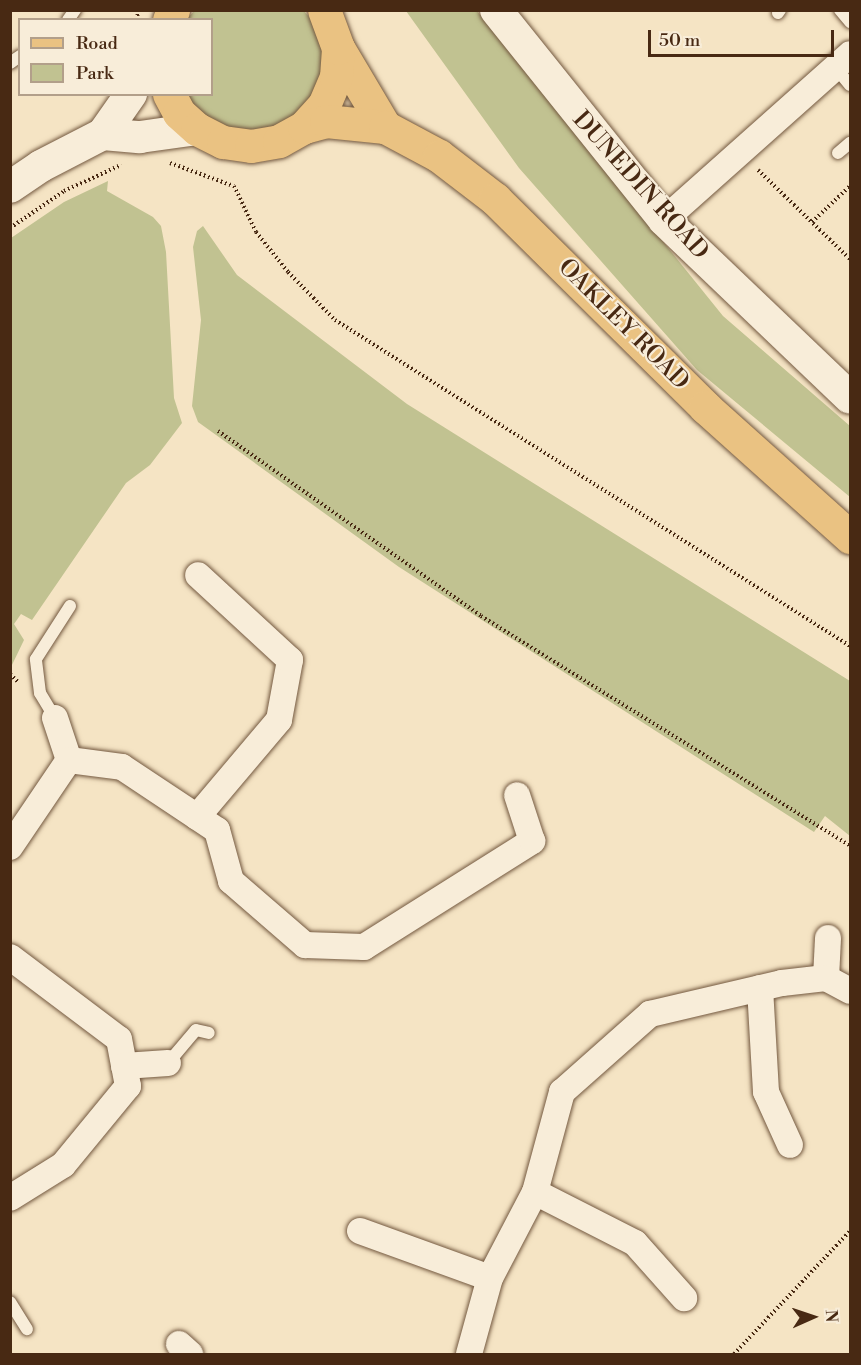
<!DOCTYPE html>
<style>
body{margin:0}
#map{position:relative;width:861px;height:1365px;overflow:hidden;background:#f5e4c4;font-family:"Libre Bodoni",serif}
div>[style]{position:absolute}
.green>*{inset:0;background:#c1c291}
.path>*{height:4px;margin-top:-2px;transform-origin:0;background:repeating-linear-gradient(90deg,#482913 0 1.5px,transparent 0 4.5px)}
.roads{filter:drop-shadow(0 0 2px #73583f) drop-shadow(0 0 2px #73583f)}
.service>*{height:12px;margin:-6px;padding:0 6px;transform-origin:6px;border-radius:6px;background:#f8edd9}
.minor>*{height:26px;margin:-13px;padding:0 13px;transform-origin:13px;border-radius:13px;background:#f8edd9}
.tertiary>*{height:32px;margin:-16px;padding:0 16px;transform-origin:16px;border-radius:16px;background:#f8edd9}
.primary>*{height:33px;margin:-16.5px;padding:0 16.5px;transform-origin:16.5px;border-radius:16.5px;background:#eac282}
span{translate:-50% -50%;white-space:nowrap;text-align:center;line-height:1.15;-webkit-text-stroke:4.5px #f8edd9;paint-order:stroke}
.street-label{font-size:24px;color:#482913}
.frame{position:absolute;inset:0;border:12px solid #482913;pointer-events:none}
.legend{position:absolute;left:18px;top:18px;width:195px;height:78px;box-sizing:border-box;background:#f8edd9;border:2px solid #b29f8a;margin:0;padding:8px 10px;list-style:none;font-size:18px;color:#482913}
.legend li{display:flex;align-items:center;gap:12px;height:30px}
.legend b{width:30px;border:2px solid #b29f8a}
.north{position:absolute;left:783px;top:1287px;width:60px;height:60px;-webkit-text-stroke:4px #f8edd9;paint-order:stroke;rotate:87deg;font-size:16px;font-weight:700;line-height:24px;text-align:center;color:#482913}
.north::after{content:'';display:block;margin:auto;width:21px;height:27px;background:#482913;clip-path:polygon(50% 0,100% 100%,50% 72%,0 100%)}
.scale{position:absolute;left:648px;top:30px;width:186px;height:27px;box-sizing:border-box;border:3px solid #482913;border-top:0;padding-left:8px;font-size:18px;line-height:21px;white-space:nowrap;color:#482913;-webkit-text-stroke:4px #f8edd9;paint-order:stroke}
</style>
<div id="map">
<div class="green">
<i style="clip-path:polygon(194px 11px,304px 11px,314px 23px,323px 46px,323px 71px,315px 94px,300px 114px,257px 134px,209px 122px,185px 95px,212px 94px,212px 20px,187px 19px)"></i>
<i style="clip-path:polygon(406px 11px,477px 11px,723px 316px,850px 426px,850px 497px,697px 370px,519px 168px)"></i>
<i style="clip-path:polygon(108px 181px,107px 191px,153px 217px,161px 226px,166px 252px,174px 398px,182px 423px,150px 465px,126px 483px,32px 620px,21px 614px,14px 624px,24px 640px,11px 667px,11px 238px,64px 202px)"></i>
<i style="clip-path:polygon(203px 226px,237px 275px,407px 404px,850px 681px,850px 836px,825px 816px,814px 832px,399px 567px,198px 422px,192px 406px,201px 320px,193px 247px,197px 231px)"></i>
</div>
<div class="path">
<i style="left:136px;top:20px;width:10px;rotate:-73deg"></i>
<i style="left:170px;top:163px;width:68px;rotate:19.8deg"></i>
<i style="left:234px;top:186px;width:51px;rotate:64.4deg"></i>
<i style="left:256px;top:232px;width:51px;rotate:51.3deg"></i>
<i style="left:288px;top:272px;width:67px;rotate:45.6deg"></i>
<i style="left:335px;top:320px;width:610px;rotate:32.33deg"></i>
<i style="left:758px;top:170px;width:128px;rotate:44.1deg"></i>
<i style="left:812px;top:222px;width:52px;rotate:-43.5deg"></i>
<i style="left:10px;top:228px;width:65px;rotate:-34.4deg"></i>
<i style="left:64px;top:191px;width:63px;rotate:-24.5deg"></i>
<i style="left:218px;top:431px;width:322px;rotate:35.1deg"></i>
<i style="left:481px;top:616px;width:435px;rotate:31.9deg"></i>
<i style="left:10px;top:674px;width:13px;rotate:45deg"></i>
<i style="left:734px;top:1354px;width:169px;rotate:-46.7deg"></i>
</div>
<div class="roads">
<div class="service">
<i style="left:840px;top:10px;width:16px;rotate:50deg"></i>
<i style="left:778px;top:13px;width:4px;rotate:-56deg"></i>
<i style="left:68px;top:20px;width:12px;rotate:-55deg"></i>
<i style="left:10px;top:63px;width:12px;rotate:-35deg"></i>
<i style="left:836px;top:68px;width:22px;rotate:51deg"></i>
<i style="left:838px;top:153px;width:16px;rotate:-40deg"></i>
<i style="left:55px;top:718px;width:29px;rotate:-121deg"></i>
<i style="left:40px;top:693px;width:34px;rotate:-97deg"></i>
<i style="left:36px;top:659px;width:63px;rotate:-57.3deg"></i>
<i style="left:168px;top:1063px;width:43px;rotate:-49.7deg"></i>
<i style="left:196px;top:1030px;width:13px;rotate:13deg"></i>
<i style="left:10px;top:1302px;width:32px;rotate:58deg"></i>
</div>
<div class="minor">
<i style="left:664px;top:220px;width:249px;rotate:-41.7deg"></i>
<i style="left:55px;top:718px;width:44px;rotate:71.6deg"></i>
<i style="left:197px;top:817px;width:127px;rotate:-49.8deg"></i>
<i style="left:279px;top:720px;width:61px;rotate:-79.6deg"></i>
<i style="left:290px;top:660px;width:125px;rotate:-137.3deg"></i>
<i style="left:10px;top:847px;width:105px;rotate:-55.9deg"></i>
<i style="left:69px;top:760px;width:53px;rotate:7.5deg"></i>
<i style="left:122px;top:767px;width:114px;rotate:33.6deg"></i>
<i style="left:217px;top:830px;width:53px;rotate:74.6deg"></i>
<i style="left:231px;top:881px;width:98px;rotate:40.9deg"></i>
<i style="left:305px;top:945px;width:59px;rotate:1.9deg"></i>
<i style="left:364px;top:947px;width:199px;rotate:-32.2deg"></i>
<i style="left:532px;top:841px;width:48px;rotate:-108.1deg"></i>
<i style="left:10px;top:957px;width:136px;rotate:37deg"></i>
<i style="left:119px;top:1039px;width:48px;rotate:79.2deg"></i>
<i style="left:128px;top:1086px;width:102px;rotate:129.4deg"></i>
<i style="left:63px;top:1165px;width:62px;rotate:148.1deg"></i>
<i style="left:826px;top:978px;width:40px;rotate:-87.1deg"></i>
<i style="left:760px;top:988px;width:104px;rotate:86.7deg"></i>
<i style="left:766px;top:1092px;width:58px;rotate:65.6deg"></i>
<i style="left:124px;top:1066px;width:44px;rotate:-3.9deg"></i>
<i style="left:535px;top:1192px;width:112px;rotate:27deg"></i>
<i style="left:635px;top:1243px;width:74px;rotate:48.3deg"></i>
<i style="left:360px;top:1231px;width:138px;rotate:19.9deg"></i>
<i style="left:179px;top:1344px;width:15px;rotate:42deg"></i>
<i style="left:469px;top:1354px;width:79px;rotate:-74.6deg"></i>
<i style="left:490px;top:1278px;width:97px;rotate:-62.4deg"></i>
<i style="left:535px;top:1192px;width:104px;rotate:-74.9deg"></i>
<i style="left:562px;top:1092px;width:118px;rotate:-41.6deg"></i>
<i style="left:650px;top:1014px;width:136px;rotate:-13.2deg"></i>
<i style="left:782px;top:983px;width:44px;rotate:-6.5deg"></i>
<i style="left:826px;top:978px;width:27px;rotate:28deg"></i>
</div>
<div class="tertiary">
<i style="left:496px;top:10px;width:269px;rotate:51.3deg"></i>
<i style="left:664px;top:220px;width:257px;rotate:43.7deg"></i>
<i style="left:103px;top:134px;width:37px;rotate:5deg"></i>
<i style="left:140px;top:137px;width:58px;rotate:-8deg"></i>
<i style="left:10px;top:187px;width:37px;rotate:-34deg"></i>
<i style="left:41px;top:166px;width:70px;rotate:-27.3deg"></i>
<i style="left:103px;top:134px;width:49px;rotate:-55deg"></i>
</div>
<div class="primary">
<i style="left:169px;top:20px;width:11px;rotate:-68deg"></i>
<i style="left:338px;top:48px;width:92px;rotate:59.3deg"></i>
<i style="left:169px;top:94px;width:21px;rotate:62deg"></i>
<i style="left:179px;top:113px;width:24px;rotate:42deg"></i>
<i style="left:197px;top:129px;width:29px;rotate:27deg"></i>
<i style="left:223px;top:142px;width:28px;rotate:8deg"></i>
<i style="left:251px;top:146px;width:28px;rotate:-10deg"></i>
<i style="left:279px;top:141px;width:29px;rotate:-29deg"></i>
<i style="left:304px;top:127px;width:30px;rotate:-48deg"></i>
<i style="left:324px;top:105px;width:30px;rotate:-67deg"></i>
<i style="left:336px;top:77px;width:29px;rotate:-86deg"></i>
<i style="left:338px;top:48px;width:40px;rotate:-110.2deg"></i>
<i style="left:304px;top:127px;width:23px;rotate:-15deg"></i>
<i style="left:326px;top:121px;width:59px;rotate:5.8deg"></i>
<i style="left:385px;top:127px;width:61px;rotate:28.2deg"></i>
<i style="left:439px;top:156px;width:71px;rotate:37.5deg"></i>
<i style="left:495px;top:199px;width:296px;rotate:44.7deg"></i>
<i style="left:705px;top:407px;width:195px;rotate:41.9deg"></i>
</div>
</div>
<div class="street-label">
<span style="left:640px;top:186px;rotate:48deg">DUNEDIN ROAD</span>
<span style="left:623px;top:325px;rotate:45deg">OAKLEY ROAD</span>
</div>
<div class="frame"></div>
<ul class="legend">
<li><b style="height:8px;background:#eac282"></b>Road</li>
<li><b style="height:16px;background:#c1c291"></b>Park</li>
</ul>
<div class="north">N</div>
<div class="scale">50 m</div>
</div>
